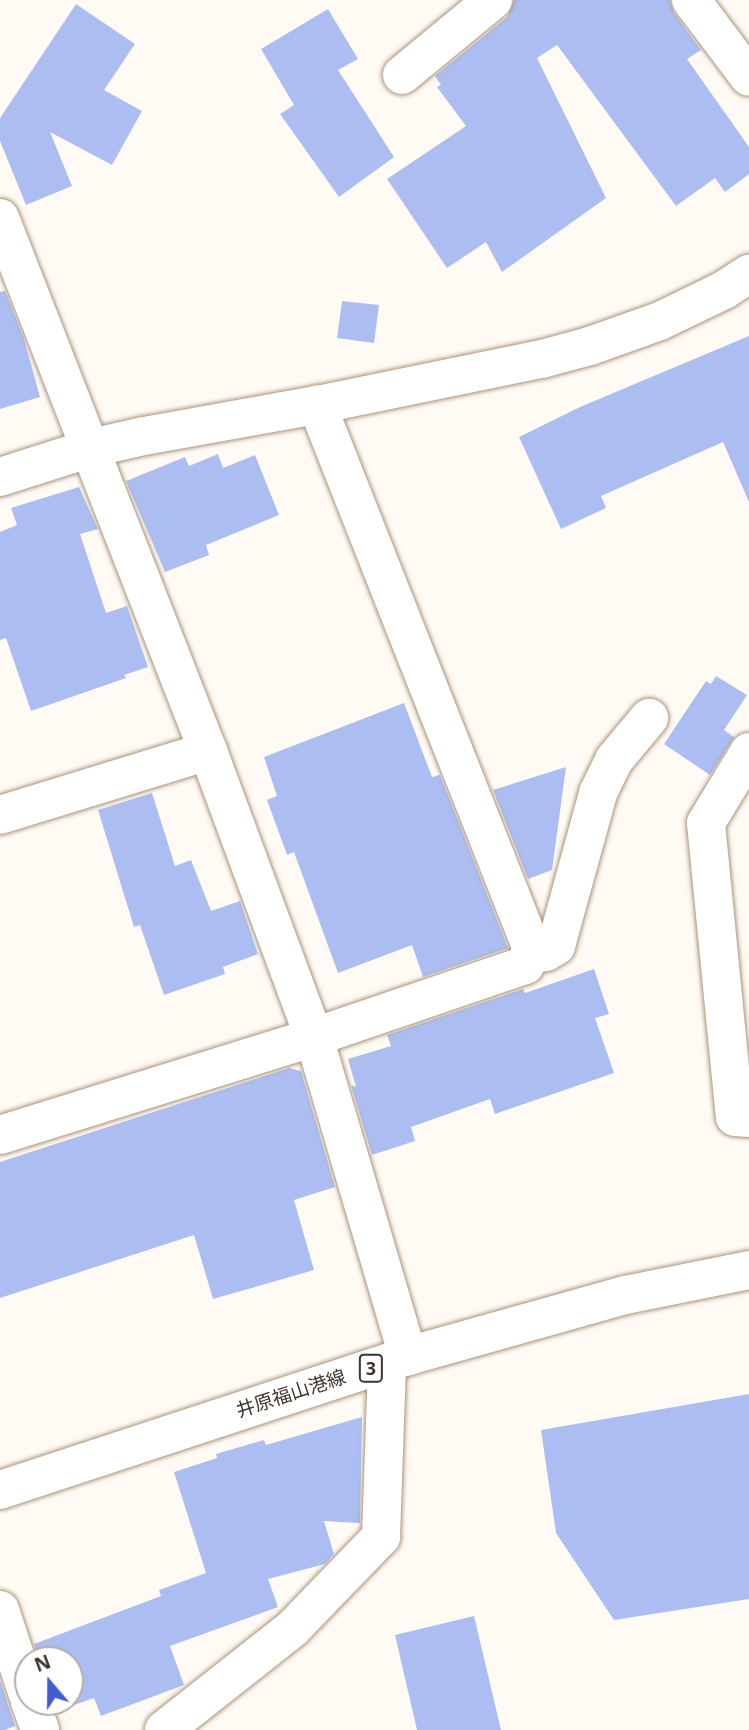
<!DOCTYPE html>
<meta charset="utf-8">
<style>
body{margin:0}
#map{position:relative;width:749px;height:1730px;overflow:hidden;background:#fffaf4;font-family:"Noto Sans","Noto Sans JP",sans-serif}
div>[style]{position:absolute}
.building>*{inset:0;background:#acbef1}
.roads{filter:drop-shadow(0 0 2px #ab9278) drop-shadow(0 0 2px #ab9278)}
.street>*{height:38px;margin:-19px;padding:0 19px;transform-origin:19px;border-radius:19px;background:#fff}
.primary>*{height:38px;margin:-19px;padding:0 19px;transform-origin:19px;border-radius:19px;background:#fff}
span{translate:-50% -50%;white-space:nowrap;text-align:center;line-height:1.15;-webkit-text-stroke:7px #fff;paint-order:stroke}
.shield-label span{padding:2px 5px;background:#fff;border:2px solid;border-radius:5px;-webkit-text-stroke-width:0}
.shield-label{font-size:18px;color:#3e3429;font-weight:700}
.street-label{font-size:19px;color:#3e3429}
.north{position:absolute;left:14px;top:1646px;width:70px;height:70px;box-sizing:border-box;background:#fff;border:2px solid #b2aea9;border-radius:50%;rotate:340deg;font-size:19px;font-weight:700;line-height:28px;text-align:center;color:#3e3429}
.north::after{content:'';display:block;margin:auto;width:24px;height:32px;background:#405ccf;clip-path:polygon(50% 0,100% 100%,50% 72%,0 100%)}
</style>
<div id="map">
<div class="building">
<i style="clip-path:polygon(514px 0,670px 0,674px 13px,701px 50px,687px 59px,749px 147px,749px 174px,725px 192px,715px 178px,676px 206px,557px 45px,537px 58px,606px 198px,502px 272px,486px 242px,447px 268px,387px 179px,466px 126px,437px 87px,441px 85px,435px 76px,507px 17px)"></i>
<i style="clip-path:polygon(76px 4px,135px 44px,104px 90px,142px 111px,112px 165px,50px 132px,72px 186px,26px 205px,0 141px,0 118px)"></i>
<i style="clip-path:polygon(328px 9px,358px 59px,338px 70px,394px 157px,339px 197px,280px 114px,294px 105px,261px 49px)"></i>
<i style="clip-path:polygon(5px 291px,24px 339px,40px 397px,0 409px,0 292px)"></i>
<i style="clip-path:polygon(342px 301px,379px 305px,374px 343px,337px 338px)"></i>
<i style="clip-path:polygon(749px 336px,749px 502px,723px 442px,601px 496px,606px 508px,561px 529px,519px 437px,580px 407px)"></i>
<i style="clip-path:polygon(218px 454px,223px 468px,255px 455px,279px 515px,206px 545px,209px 555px,165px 572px,126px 481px,185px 457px,189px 466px)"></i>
<i style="clip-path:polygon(79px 487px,98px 529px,80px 534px,106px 613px,127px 606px,148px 667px,124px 675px,126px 678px,31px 711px,6px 638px,0 640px,0 532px,17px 525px,11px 508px)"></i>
<i style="clip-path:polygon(716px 676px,747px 695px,724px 730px,734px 737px,710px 775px,664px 744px,706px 681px,711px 684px)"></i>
<i style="clip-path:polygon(404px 703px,432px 777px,440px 775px,508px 948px,423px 977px,412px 945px,338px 973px,294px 852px,287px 855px,267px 800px,277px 796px,264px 757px)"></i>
<i style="clip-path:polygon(566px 767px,552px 870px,528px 879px,493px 790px)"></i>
<i style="clip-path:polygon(152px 793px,175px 866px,191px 860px,211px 911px,240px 901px,258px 954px,223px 967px,225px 974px,164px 995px,140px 925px,134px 927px,98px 810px)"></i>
<i style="clip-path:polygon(594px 969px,609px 1014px,595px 1018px,614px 1073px,495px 1114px,490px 1099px,411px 1127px,415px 1141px,372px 1155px,351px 1085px,356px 1087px,348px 1059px,391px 1046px,387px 1035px,523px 989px,525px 993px)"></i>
<i style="clip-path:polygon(289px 1068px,301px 1071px,335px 1187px,294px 1200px,314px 1270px,213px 1299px,194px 1235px,0 1298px,0 1162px)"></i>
<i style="clip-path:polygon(749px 1394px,749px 1599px,614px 1620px,556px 1533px,541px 1430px)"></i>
<i style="clip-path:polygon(362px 1417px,360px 1523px,324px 1521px,334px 1554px,325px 1564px,268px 1579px,278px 1607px,170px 1646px,184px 1685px,101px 1716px,94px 1698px,57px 1711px,53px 1702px,70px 1702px,70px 1660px,39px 1660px,34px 1644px,161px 1596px,159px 1590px,206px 1573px,174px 1472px,217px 1458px,216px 1454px,264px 1440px,266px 1445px)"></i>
<i style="clip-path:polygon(474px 1616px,501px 1730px,417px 1730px,395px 1635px)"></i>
<i style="clip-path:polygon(0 1680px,15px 1726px,5px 1730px,0 1730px)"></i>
</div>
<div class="roads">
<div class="street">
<i style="left:691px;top:0;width:96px;rotate:53deg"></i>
<i style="left:402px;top:75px;width:118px;rotate:-39.5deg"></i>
<i style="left:0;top:218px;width:572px;rotate:68.68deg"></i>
<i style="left:208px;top:751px;width:305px;rotate:69.7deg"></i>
<i style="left:314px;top:1037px;width:333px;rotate:73.6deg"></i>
<i style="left:0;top:477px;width:96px;rotate:-17.7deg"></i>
<i style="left:91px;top:448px;width:54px;rotate:-12.8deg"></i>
<i style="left:144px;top:436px;width:176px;rotate:-10.2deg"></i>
<i style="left:317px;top:405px;width:230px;rotate:-11.6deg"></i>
<i style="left:542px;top:359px;width:50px;rotate:-15.2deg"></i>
<i style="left:590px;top:346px;width:74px;rotate:-19.7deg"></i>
<i style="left:660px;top:321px;width:71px;rotate:-25.8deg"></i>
<i style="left:724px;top:290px;width:30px;rotate:-33deg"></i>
<i style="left:749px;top:752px;width:83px;rotate:121.2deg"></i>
<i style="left:706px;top:823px;width:295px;rotate:84.4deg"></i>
<i style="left:735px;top:1117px;width:14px;rotate:4deg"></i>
<i style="left:0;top:815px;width:218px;rotate:-17.1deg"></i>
<i style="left:530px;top:955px;width:16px;rotate:-11deg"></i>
<i style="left:546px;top:952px;width:12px;rotate:-31deg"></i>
<i style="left:556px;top:946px;width:159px;rotate:-74.6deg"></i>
<i style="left:598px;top:793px;width:37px;rotate:-64deg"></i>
<i style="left:614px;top:760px;width:55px;rotate:-50.2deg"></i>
<i style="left:0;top:1135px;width:329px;rotate:-17.3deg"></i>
<i style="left:314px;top:1037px;width:223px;rotate:-18.8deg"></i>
<i style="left:525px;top:965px;width:11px;rotate:-63deg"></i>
<i style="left:530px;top:955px;width:11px;rotate:-90deg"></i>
<i style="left:530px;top:944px;width:580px;rotate:-111.56deg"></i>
<i style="left:0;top:1610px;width:89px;rotate:71.8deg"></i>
<i style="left:30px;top:1702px;width:30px;rotate:70deg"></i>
<i style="left:164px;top:1730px;width:164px;rotate:-38.3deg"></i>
<i style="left:293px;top:1628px;width:127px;rotate:-46deg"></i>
<i style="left:381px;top:1537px;width:174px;rotate:-88deg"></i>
</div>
<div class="primary">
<i style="left:0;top:1490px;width:429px;rotate:-18.2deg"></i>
<i style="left:408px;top:1356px;width:225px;rotate:-15.7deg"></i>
<i style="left:625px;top:1295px;width:126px;rotate:-11.4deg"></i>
</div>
</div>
<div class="shield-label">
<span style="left:371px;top:1368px">3</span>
</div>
<div class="street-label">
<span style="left:291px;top:1394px;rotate:-18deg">井原福山港線</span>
</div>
<div class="north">N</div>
</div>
